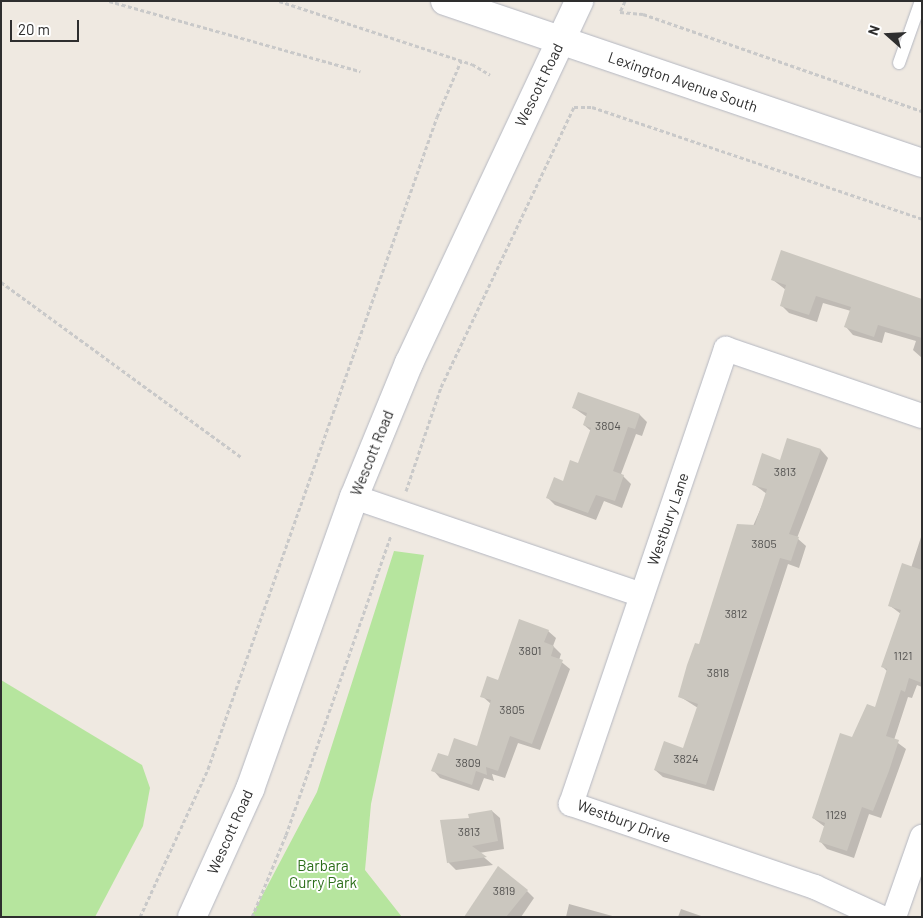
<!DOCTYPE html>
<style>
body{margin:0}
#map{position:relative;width:923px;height:918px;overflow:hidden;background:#efe9e1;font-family:Barlow,sans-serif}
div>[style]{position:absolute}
.green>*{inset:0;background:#b6e59e}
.shadow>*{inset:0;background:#0003}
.building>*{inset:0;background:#cbc7bf}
.path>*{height:3px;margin-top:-1.5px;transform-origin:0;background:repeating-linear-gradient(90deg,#c9c9c9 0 4px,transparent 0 6.5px)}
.roads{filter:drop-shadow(0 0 1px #b4b7c1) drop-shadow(0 0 1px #b4b7c1)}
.lane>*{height:12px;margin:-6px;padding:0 6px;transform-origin:6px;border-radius:6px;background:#fff}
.street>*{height:24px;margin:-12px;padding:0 12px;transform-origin:12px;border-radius:12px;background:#fff}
.secondary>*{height:28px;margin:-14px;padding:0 14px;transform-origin:14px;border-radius:14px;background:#fff}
span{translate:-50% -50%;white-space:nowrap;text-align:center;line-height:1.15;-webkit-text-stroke:4px #fff;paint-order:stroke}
.number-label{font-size:12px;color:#555452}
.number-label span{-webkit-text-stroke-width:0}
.street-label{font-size:15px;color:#2e2e2e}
.park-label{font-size:15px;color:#2c6e1b}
.frame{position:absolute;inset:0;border:2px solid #2e2e2e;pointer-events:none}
.north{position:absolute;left:863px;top:10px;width:50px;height:50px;-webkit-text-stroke:4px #fff;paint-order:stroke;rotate:289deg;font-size:14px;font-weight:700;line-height:20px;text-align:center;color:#2e2e2e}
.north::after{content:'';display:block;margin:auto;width:18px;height:22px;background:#2e2e2e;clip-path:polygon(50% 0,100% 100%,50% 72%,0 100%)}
.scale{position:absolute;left:10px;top:20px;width:69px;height:22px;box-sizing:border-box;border:2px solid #2e2e2e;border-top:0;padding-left:6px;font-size:15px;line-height:18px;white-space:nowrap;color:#2e2e2e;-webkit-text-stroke:4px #fff;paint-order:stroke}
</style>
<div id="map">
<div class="green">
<i style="clip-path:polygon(394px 551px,424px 555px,371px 804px,365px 870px,402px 917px,251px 917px,317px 792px)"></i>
<i style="clip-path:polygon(1px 680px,142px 765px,150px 788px,143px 826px,95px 917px,1px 917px)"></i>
</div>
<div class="shadow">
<i style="clip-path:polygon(773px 280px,922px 300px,922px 358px,913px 350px,916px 341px,885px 332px,882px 343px,853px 335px,846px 327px,851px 311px,823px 303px,817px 322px,789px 313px,781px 305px,786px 290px)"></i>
<i style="clip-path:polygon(574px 408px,640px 415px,647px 422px,642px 436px,636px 434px,621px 474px,631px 484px,622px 508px,604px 501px,596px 520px,555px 505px,548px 498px,579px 465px,591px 431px,584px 425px,587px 417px)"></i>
<i style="clip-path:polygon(788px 439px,821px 450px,828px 458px,797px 538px,806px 546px,799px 568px,788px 564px,714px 791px,663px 777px,655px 770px,683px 750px,698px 708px,679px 696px,767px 494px,753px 484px,781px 461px)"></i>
<i style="clip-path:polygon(922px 534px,922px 687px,917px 685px,912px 698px,908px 697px,894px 740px,906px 749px,881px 818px,869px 814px,854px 858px,827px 849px,820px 841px,825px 827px,813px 818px,852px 739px,876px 709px,888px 672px,883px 667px,901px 614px,889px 605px,911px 568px)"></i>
<i style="clip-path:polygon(548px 631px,556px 638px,553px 646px,561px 654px,559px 660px,570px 669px,540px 750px,518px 743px,505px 778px,492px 774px,494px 781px,484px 778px,479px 791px,440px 778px,433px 770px,449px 758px,478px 747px,491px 704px,482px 696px)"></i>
<i style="clip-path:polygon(492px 811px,500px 818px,504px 849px,479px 853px,493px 865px,456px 870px,449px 863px,442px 821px,470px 819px)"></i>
<i style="clip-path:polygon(527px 891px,534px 898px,521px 917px,471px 917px)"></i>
<i style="clip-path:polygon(569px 904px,616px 917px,566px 917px)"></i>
<i style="clip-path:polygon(681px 909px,704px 917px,678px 917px)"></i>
</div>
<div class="building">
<i style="clip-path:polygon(781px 250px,922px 299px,922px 338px,878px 325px,874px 337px,844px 327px,851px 307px,816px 296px,809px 315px,780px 306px,786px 285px,771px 280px)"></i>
<i style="clip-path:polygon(578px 392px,640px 414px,635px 429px,628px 427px,613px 471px,624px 475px,615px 501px,596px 495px,588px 513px,546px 498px,554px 477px,563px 481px,570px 460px,578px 463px,591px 428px,583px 425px,587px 413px,572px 408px)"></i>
<i style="clip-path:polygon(787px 438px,821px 449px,789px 534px,799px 537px,791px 561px,780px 558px,706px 785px,654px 770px,664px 741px,683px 748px,698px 704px,678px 697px,687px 665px,695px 643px,699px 644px,737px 524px,755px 525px,767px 489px,752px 485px,762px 453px,780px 460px)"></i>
<i style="clip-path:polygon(902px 563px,922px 570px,922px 683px,909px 678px,905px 692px,901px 690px,886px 736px,899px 740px,889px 771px,873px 811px,862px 807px,847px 851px,819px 842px,825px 823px,812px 818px,840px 733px,852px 737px,867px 704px,875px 707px,887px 669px,881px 667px,901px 610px,888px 606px)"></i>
<i style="clip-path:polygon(519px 619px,549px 630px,544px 642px,554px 646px,551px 656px,563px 660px,532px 744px,510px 736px,498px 771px,486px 767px,487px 775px,476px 771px,472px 785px,431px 771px,438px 753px,448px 756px,454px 738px,477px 746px,491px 700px,480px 697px,487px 676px,498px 680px)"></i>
<i style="clip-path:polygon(492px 810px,498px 841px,472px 846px,487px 857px,447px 863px,440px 820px,469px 818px,468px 814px)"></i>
<i style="clip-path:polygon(498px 866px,528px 890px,506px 917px,464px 917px)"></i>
</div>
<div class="path">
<i style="left:109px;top:1px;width:261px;rotate:15.6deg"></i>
<i style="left:279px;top:1px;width:203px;rotate:18.1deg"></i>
<i style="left:472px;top:64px;width:21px;rotate:31deg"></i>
<i style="left:625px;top:1px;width:12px;rotate:114deg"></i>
<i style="left:620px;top:12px;width:23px;rotate:5deg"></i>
<i style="left:643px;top:14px;width:295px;rotate:19.2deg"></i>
<i style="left:1px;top:282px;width:298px;rotate:36.1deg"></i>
<i style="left:406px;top:491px;width:110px;rotate:-71.4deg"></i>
<i style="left:441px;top:387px;width:310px;rotate:-64.6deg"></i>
<i style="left:574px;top:107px;width:18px"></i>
<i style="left:592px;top:107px;width:348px;rotate:18.7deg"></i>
<i style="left:140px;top:917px;width:163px;rotate:-65.3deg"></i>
<i style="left:208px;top:769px;width:691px;rotate:-70.65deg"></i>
<i style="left:437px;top:117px;width:61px;rotate:-66.8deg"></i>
<i style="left:252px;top:917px;width:89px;rotate:-67.5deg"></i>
<i style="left:286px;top:835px;width:318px;rotate:-70.7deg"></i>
</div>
<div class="roads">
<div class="lane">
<i style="left:899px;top:63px;width:66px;rotate:-70.5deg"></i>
</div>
<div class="street">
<i style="left:354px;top:497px;width:304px;rotate:18.8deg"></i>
<i style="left:880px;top:917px;width:72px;rotate:-155.2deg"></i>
<i style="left:815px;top:887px;width:258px;rotate:-161.2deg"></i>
<i style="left:571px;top:804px;width:481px;rotate:-71.2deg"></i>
<i style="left:726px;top:349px;width:207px;rotate:18.9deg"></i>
<i style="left:894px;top:917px;width:85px;rotate:-70.7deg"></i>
</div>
<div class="secondary">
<i style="left:445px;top:1px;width:504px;rotate:18.76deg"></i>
<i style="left:192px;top:917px;width:141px;rotate:-65.6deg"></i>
<i style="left:250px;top:789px;width:310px;rotate:-70.4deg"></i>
<i style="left:354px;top:497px;width:145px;rotate:-67.7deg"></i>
<i style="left:409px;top:363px;width:400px;rotate:-64.8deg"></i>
</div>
</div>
<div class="number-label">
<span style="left:608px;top:426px">3804</span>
<span style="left:785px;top:472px">3813</span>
<span style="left:764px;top:544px">3805</span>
<span style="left:736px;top:614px">3812</span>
<span style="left:530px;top:651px">3801</span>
<span style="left:903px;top:656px">1121</span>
<span style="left:718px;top:673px">3818</span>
<span style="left:512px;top:710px">3805</span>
<span style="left:686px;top:759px">3824</span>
<span style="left:468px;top:763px">3809</span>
<span style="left:836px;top:815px">1129</span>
<span style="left:469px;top:832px">3813</span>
<span style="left:504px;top:891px">3819</span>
</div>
<div class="street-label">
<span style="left:683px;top:82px;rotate:19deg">Lexington Avenue South</span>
<span style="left:539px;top:85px;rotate:-64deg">Wescott Road</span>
<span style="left:372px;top:453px;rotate:-68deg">Wescott Road</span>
<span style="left:668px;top:519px;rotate:-71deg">Westbury Lane</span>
<span style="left:624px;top:821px;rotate:20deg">Westbury Drive</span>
<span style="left:230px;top:832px;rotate:-66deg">Wescott Road</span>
</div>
<div class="park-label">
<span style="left:323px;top:874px">Barbara<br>Curry Park</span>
</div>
<div class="frame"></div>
<div class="north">N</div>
<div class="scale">20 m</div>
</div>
